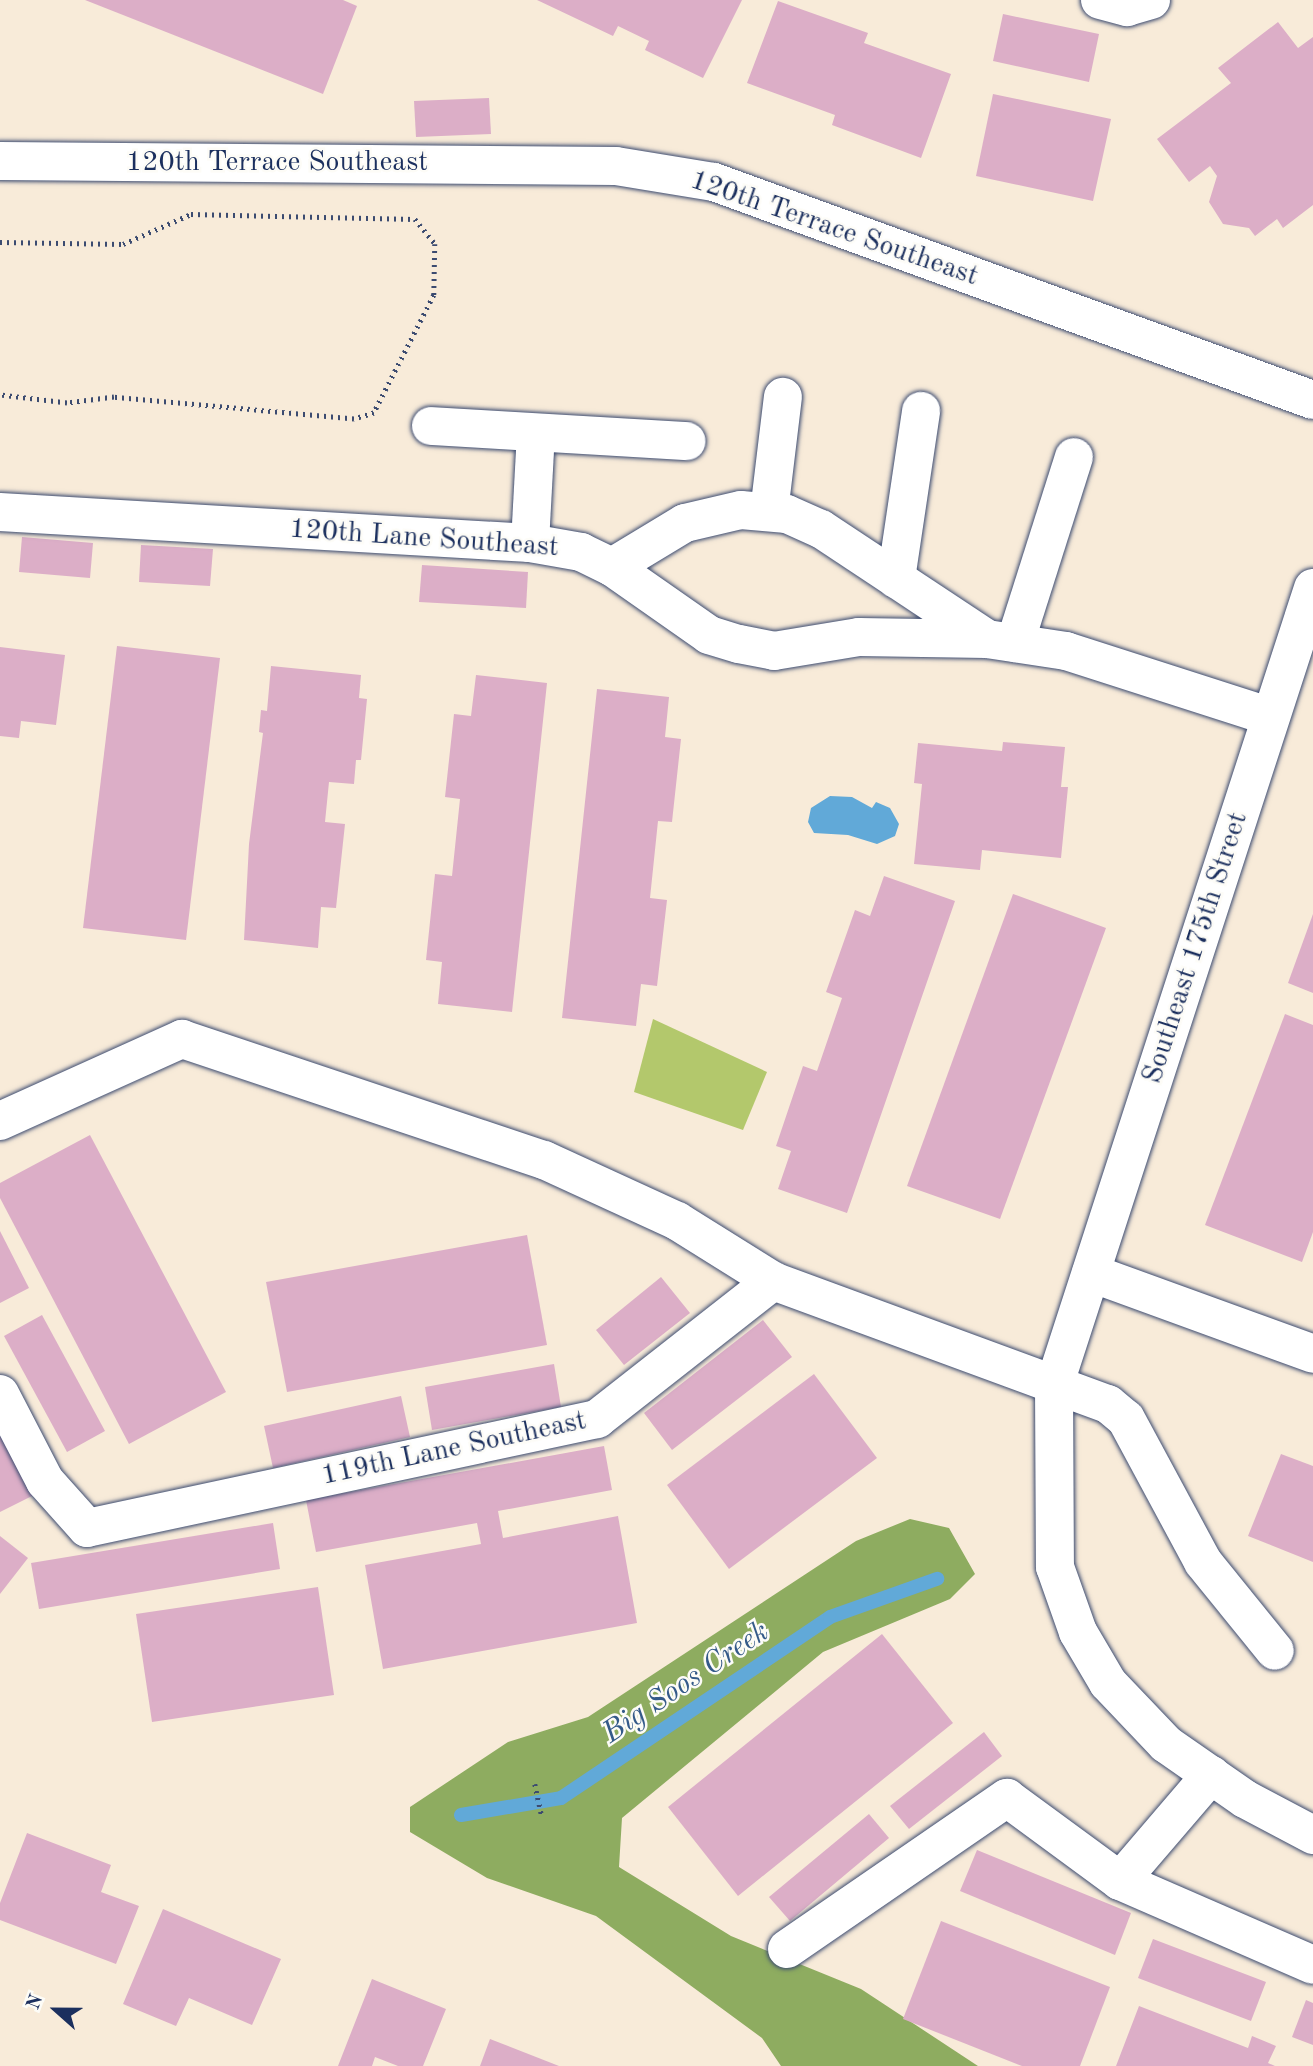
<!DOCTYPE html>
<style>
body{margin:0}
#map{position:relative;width:1313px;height:2066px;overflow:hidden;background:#f8ebd9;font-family:"Old Standard TT",serif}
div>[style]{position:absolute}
.green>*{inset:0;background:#b3c86c}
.forest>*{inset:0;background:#8eac60}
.water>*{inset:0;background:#61a9d8}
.stream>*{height:14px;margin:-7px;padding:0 7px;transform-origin:7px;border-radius:7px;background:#61a9d8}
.building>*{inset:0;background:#dcaec7}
.path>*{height:4.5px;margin-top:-2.25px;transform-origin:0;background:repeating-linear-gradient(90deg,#3c4b70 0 2px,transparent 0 7px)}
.roads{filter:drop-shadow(0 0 2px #3c4b70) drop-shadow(0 0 2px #3c4b70)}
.minor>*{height:38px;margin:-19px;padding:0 19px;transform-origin:19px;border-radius:19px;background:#fff}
span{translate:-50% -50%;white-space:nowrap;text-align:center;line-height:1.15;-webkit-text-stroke:5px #fdfcf7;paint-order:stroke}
.street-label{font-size:28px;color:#1b2f5e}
.water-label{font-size:30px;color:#345a89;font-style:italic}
.north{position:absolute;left:21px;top:1975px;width:70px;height:70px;-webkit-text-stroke:5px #fdfcf7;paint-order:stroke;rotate:291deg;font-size:19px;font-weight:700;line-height:28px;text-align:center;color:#1b2f5e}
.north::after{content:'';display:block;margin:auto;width:24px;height:32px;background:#1b2f5e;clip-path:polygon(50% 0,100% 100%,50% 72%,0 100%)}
</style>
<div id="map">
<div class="green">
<i style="clip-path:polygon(653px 1019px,767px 1072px,743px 1130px,634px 1092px)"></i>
</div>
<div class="forest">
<i style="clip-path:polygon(910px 1519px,949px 1528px,975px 1574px,950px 1599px,823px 1652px,622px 1818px,619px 1867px,731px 1936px,861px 1989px,978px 2066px,781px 2066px,762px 2038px,596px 1916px,487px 1878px,410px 1832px,410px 1807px,508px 1742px,588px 1717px,856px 1541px)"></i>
</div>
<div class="water">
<i style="clip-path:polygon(830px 796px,852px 797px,872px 808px,876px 802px,890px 808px,899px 824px,895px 836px,877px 844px,848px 835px,814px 833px,808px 822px,811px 808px)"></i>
</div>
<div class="stream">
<i style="left:461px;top:1815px;width:101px;rotate:-9.6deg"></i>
<i style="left:561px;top:1798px;width:324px;rotate:-33.9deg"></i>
<i style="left:830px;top:1617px;width:114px;rotate:-19.6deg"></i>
</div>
<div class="building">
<i style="clip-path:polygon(85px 0,343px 0,357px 6px,323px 94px)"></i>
<i style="clip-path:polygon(537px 0,742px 0,703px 78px,645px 50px,649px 41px,618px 26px,613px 36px)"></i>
<i style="clip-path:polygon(778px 1px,868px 33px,864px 43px,951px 74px,921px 158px,832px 125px,835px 115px,747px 83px)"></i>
<i style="clip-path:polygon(1003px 14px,1099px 34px,1089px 82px,993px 61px)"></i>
<i style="clip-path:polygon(1278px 22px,1298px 48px,1313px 37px,1313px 205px,1283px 228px,1277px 219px,1255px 236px,1249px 228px,1223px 224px,1209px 202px,1217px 176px,1210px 166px,1189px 182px,1157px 139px,1231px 83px,1218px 68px)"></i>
<i style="clip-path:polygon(993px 94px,1111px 119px,1093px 201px,976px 176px)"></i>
<i style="clip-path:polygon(489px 98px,491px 134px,416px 137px,414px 101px)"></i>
<i style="clip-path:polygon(22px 537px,93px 543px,90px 578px,19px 572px)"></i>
<i style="clip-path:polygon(141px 545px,213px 549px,210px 586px,139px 582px)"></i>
<i style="clip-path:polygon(422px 565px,528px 572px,526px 608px,419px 602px)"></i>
<i style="clip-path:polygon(117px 646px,220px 658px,186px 940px,83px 928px)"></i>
<i style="clip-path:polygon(0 647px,65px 655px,56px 725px,21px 721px,19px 738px,0 736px)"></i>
<i style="clip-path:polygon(271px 666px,361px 675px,359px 698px,367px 699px,361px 760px,356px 760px,354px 784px,329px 782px,325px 822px,345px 824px,336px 908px,321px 907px,318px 948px,244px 940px,249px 844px,263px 733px,259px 732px,261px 710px,267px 711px)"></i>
<i style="clip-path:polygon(476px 675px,547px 683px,512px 1012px,438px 1004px,442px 962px,426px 960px,435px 874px,452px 876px,460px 799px,445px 797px,454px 714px,471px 716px)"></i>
<i style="clip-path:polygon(597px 689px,669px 697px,665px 737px,681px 739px,672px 822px,658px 821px,650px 898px,667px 900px,657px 986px,641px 984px,636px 1026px,562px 1018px)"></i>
<i style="clip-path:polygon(1003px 742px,1065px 747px,1061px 787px,1068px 787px,1061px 858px,982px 850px,980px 870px,914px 864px,922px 784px,914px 783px,918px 743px,1002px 751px)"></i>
<i style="clip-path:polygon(884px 876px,955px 901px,847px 1213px,778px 1189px,791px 1151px,776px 1146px,803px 1066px,817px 1071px,842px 998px,826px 992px,855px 910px,870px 916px)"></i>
<i style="clip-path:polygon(1013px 894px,1106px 928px,1000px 1219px,907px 1186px)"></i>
<i style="clip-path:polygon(1313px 914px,1313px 993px,1288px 983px)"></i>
<i style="clip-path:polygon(1285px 1014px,1313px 1025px,1313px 1232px,1302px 1262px,1205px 1225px)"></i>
<i style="clip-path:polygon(90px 1135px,226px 1392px,129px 1444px,0 1198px,0 1183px)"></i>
<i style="clip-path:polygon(0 1231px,29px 1288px,0 1303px)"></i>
<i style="clip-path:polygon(527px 1235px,547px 1345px,287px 1392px,266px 1282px)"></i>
<i style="clip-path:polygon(661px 1277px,690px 1313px,624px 1365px,596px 1330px)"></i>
<i style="clip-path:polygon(42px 1315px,105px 1431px,67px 1452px,4px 1336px)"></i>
<i style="clip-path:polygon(763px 1320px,792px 1357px,672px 1450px,644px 1413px)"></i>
<i style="clip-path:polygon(554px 1364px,561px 1407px,432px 1430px,425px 1387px)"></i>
<i style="clip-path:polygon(814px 1374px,877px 1458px,729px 1569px,667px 1485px)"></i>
<i style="clip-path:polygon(401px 1396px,410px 1437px,273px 1468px,264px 1426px)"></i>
<i style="clip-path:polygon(0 1431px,34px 1495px,0 1512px)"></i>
<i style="clip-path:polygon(604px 1446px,612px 1490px,498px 1511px,503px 1538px,618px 1516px,637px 1623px,383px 1669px,365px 1565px,481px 1544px,477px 1523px,316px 1552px,306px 1500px)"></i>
<i style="clip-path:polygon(1281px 1454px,1313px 1466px,1313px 1562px,1248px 1536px)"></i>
<i style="clip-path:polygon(273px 1523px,280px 1569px,39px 1609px,31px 1563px)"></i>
<i style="clip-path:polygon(0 1536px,28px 1558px,0 1594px)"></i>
<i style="clip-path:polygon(318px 1587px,334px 1695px,152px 1722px,136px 1614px)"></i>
<i style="clip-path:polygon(882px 1634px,953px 1723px,738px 1896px,668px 1807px)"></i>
<i style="clip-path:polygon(984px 1732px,1002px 1756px,909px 1829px,890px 1806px)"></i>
<i style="clip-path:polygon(869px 1814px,889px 1838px,790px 1921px,769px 1897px)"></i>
<i style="clip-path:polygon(27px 1833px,111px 1865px,101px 1892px,139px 1906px,116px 1964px,0 1920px,0 1903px)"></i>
<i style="clip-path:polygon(977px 1850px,1131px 1913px,1115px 1955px,960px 1891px)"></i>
<i style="clip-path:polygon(163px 1909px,281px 1959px,252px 2025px,189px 1998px,176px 2026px,123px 2004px)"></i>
<i style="clip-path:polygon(941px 1921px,1110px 1987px,1080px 2066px,1022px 2066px,903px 2019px)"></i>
<i style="clip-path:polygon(1153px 1939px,1266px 1982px,1251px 2021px,1138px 1978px)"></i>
<i style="clip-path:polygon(372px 1979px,446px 2009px,423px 2066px,398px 2066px,375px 2057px,372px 2066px,338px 2066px)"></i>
<i style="clip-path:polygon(1306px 2000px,1313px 2003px,1313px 2045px,1292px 2037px)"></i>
<i style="clip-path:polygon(1139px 2006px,1248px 2048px,1252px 2036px,1276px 2046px,1268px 2063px,1275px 2066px,1116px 2066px)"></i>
<i style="clip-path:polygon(490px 2039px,559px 2066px,480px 2066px)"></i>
</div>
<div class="path">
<i style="left:0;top:242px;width:123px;rotate:0.9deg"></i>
<i style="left:123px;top:244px;width:74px;rotate:-23.8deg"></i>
<i style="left:191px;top:214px;width:224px;rotate:1.3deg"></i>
<i style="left:415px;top:219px;width:32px;rotate:51deg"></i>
<i style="left:435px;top:244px;width:51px;rotate:91.1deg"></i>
<i style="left:434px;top:295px;width:132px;rotate:117deg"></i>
<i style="left:374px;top:413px;width:21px;rotate:163deg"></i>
<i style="left:354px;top:419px;width:241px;rotate:-174.8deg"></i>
<i style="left:114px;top:397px;width:47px;rotate:172.7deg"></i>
<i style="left:67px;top:403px;width:67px;rotate:-173.2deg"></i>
<i style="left:535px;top:1784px;width:33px;rotate:78deg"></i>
</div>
<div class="roads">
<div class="minor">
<i style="left:1100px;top:0;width:28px;rotate:15deg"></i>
<i style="left:1127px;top:7px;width:25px;rotate:-16deg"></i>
<i style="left:0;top:161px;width:616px;rotate:0.47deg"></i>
<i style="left:616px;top:166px;width:99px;rotate:9.3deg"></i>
<i style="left:714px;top:182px;width:637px;rotate:20deg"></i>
<i style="left:431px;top:426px;width:256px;rotate:3.4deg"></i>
<i style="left:0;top:512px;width:531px;rotate:3.35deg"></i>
<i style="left:530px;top:543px;width:52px;rotate:10deg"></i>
<i style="left:581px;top:552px;width:34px;rotate:26deg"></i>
<i style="left:612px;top:567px;width:118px;rotate:35deg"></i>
<i style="left:709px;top:635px;width:31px;rotate:17deg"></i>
<i style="left:739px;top:644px;width:36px;rotate:11deg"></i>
<i style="left:774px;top:651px;width:86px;rotate:-9.4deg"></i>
<i style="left:859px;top:637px;width:128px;rotate:0.9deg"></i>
<i style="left:987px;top:639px;width:80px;rotate:8.6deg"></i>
<i style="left:1066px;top:651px;width:215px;rotate:17.8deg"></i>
<i style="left:769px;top:512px;width:116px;rotate:-83.1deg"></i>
<i style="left:530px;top:543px;width:110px;rotate:-86.9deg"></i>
<i style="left:612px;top:567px;width:85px;rotate:-31.1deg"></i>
<i style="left:685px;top:523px;width:57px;rotate:-13.1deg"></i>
<i style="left:741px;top:510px;width:46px;rotate:5deg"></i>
<i style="left:787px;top:514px;width:37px;rotate:24deg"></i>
<i style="left:821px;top:529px;width:199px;rotate:33.5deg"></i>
<i style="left:896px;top:579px;width:170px;rotate:-81.5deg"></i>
<i style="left:1313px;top:588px;width:839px;rotate:107.98deg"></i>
<i style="left:1054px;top:1386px;width:181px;rotate:89.7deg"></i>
<i style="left:1055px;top:1567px;width:69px;rotate:70.5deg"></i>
<i style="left:1078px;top:1632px;width:59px;rotate:59.5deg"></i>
<i style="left:1108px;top:1683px;width:84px;rotate:46.4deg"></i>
<i style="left:1166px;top:1744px;width:96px;rotate:34.8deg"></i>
<i style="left:1245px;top:1799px;width:77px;rotate:27.9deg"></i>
<i style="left:1015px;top:643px;width:195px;rotate:-72.4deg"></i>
<i style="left:0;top:1121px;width:200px;rotate:-24.3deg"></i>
<i style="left:182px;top:1039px;width:382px;rotate:18.5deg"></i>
<i style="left:544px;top:1160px;width:146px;rotate:24.6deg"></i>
<i style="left:677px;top:1221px;width:113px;rotate:32deg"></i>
<i style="left:773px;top:1281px;width:357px;rotate:20.2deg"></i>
<i style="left:1108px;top:1404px;width:23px;rotate:40deg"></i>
<i style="left:1126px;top:1419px;width:162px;rotate:61.7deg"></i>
<i style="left:1203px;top:1562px;width:114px;rotate:51deg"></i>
<i style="left:1091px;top:1273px;width:236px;rotate:20deg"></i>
<i style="left:0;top:1394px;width:98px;rotate:62.7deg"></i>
<i style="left:45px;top:1481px;width:63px;rotate:48.2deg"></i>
<i style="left:87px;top:1528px;width:522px;rotate:-12.06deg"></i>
<i style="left:597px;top:1419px;width:224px;rotate:-38.1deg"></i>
<i style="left:1120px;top:1881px;width:140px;rotate:-49.4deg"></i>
<i style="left:787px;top:1949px;width:267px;rotate:-34.5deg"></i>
<i style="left:1007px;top:1798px;width:140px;rotate:36.3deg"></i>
<i style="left:1120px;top:1881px;width:210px;rotate:23.5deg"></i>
</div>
</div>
<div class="street-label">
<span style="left:277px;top:163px">120th Terrace Southeast</span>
<span style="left:834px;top:229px;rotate:19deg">120th Terrace Southeast</span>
<span style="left:424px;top:539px;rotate:4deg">120th Lane Southeast</span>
<span style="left:1196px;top:948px;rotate:-72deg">Southeast 175th Street</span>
<span style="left:454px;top:1449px;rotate:-12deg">119th Lane Southeast</span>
</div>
<div class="water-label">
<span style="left:686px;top:1683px;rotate:-34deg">Big Soos Creek</span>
</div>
<div class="north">N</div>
</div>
